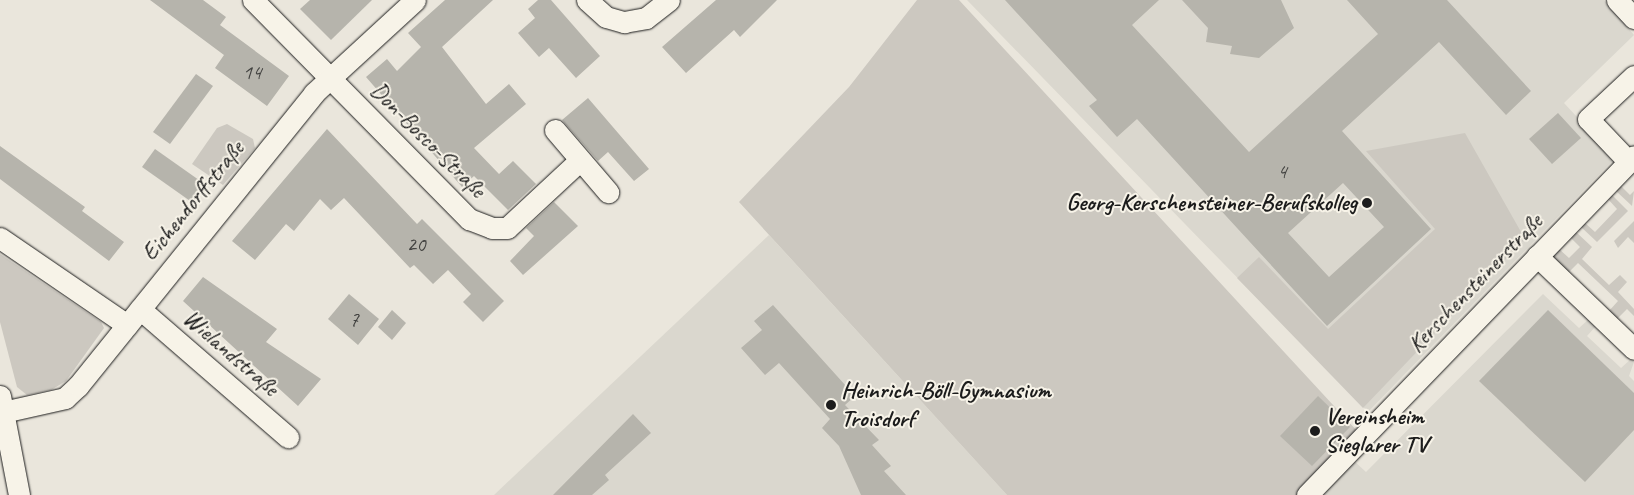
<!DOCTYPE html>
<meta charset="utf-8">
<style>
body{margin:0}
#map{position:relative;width:1634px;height:495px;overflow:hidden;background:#eae6dc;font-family:Caveat,sans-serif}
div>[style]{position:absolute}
.built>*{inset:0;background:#dad7ce}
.green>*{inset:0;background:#ccc8c0}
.building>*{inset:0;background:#b6b4ac}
.roads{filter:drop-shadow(0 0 1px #1c1c1c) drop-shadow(0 0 1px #1c1c1c)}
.minor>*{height:21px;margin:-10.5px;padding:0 10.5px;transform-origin:10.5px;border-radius:10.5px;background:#f7f3e8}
.dots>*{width:14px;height:14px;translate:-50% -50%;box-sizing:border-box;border:2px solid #f7f3e8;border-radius:50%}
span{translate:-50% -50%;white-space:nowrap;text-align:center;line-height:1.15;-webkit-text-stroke:4px #f7f3e8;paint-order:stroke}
.number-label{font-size:21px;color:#424240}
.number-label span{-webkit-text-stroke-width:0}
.street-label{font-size:24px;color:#1c1c1c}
.poi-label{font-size:24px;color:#1c1c1c;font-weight:700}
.right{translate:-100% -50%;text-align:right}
.left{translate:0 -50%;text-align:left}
</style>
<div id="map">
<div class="built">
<i style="clip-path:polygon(967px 0,1604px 0,1634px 35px,1564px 103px,1615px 158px,1368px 412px)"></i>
<i style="clip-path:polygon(769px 235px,1007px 495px,494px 495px)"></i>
<i style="clip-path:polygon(1543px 294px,1579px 328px,1589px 319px,1596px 326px,1587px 336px,1621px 368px,1631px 359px,1634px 362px,1629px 376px,1634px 381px,1634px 495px,1298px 495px,1353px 460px,1366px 472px)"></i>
</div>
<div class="green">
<i style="clip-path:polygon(917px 0,959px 0,1358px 432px,1298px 495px,1007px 495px,739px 202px,849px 87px)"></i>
<i style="clip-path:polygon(227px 124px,253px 139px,255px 148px,223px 185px,192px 164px,217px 128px)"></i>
<i style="clip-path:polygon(1465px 133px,1525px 239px,1363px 408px,1237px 278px,1259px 257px,1328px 329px,1435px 229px,1366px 151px)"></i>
<i style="clip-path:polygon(1620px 185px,1630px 195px,1634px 191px,1632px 206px,1615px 190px)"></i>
<i style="clip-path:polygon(1611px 194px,1628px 211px,1597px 242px,1580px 226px,1584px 222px,1595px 232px,1617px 209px,1607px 198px)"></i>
<i style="clip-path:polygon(1634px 221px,1634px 243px,1628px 237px,1618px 248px,1614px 241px)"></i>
<i style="clip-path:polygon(1575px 231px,1592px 247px,1582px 259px,1609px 285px,1620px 275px,1627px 282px,1618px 292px,1634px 309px,1634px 316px,1627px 309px,1617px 319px,1609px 311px,1618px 301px,1578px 263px,1567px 274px,1553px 257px,1558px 248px,1569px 258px,1580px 247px,1570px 237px)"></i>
<i style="clip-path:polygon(0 254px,101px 322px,104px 328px,66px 381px,51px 390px,27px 395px,17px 387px,0 322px)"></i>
</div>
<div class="building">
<i style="clip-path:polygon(150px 0,203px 0,226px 17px,220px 25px,289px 76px,267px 106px,215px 68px,224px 55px)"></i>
<i style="clip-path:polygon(310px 0,372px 0,331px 40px,300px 9px)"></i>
<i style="clip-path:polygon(445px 0,493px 0,442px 47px,486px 104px,509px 84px,526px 104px,474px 148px,499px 174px,513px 161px,536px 184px,508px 210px,474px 176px,462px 187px,366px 77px,387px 59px,397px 71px,421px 47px,408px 33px)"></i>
<i style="clip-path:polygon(538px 0,551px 0,600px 56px,576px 78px,549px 48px,539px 57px,518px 33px,535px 18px,528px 9px)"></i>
<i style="clip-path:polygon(716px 0,777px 0,740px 37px,734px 30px,686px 73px,662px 47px)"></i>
<i style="clip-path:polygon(evenodd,1005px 0,1159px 0,1132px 25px,1249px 152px,1378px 34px,1347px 0,1447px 0,1531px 91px,1506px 115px,1439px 42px,1342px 131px,1431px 229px,1327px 326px,1137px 119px,1117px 137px,1089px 106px,1097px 100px,1005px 0,1343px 183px,1384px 227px,1329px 277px,1288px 233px,1343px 183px)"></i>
<i style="clip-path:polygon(1182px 0,1281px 0,1294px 28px,1259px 58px,1230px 54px,1232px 46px,1206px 42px,1208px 28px)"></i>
<i style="clip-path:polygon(196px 74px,213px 86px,170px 144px,153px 132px)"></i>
<i style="clip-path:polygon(588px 98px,649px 169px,634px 181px,608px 152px,598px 161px,562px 120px)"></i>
<i style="clip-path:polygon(1558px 113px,1581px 138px,1552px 164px,1529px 139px)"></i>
<i style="clip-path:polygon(327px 129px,417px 224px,422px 219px,504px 301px,483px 322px,463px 302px,471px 294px,448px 270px,433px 284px,414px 265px,410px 268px,344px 198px,331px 210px,320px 199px,294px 231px,286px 224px,255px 260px,232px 241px)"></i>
<i style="clip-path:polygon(0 146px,85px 207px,82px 211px,124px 242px,109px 261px,0 179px)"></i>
<i style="clip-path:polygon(155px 149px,206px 185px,193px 203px,142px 167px)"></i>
<i style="clip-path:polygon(554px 202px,578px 226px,523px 275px,510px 261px,534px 236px,526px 228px)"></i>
<i style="clip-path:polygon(203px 277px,277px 329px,266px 342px,321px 379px,298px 406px,183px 301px)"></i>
<i style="clip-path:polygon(349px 294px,379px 319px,358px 345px,328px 319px)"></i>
<i style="clip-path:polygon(773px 305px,855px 396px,845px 405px,879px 440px,872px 445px,891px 466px,884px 471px,906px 495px,861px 495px,839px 446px,822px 428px,830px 419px,779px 363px,765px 375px,741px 348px,762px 330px,754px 321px)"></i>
<i style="clip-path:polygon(392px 310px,406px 323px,392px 340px,378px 327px)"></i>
<i style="clip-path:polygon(1548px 310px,1634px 393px,1634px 430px,1585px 482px,1479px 381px)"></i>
<i style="clip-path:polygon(1318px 396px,1350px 427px,1312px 466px,1280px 436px)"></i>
<i style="clip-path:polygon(633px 414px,651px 433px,605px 475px,609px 480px,592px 495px,553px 495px)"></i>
</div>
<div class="roads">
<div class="minor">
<i style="left:253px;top:0;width:308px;rotate:45.4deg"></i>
<i style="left:469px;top:219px;width:25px;rotate:21deg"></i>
<i style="left:492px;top:228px;width:15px"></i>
<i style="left:507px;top:228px;width:98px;rotate:-42.9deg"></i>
<i style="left:587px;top:0;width:25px;rotate:42deg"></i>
<i style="left:606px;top:17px;width:19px;rotate:16deg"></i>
<i style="left:624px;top:22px;width:22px;rotate:-10deg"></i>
<i style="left:646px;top:18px;width:29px;rotate:-38deg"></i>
<i style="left:1617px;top:0;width:25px;rotate:47deg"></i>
<i style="left:555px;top:130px;width:82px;rotate:49.5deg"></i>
<i style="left:1629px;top:162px;width:59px;rotate:-133.6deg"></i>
<i style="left:1588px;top:119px;width:63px;rotate:-43.1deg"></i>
<i style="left:0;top:238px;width:154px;rotate:34.4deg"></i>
<i style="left:1537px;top:256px;width:134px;rotate:43.8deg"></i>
<i style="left:140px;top:309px;width:196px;rotate:40.9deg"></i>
<i style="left:0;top:396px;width:101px;rotate:79.1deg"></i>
<i style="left:3px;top:412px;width:64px;rotate:-12.7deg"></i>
<i style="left:65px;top:398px;width:18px;rotate:-43deg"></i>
<i style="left:78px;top:386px;width:376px;rotate:-51.1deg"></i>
<i style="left:314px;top:93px;width:137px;rotate:-42.6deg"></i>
<i style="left:1307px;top:495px;width:471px;rotate:-46deg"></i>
</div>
</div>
<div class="dots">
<i style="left:1367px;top:203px;background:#1c1c1c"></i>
<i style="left:831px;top:405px;background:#1c1c1c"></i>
<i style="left:1315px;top:431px;background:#1c1c1c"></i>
</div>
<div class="number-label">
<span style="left:252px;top:72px">14</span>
<span style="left:1282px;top:171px">4</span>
<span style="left:416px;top:244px">20</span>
<span style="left:354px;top:319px">7</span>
</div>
<div class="street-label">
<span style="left:428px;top:140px;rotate:45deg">Don-Bosco-Straße</span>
<span style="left:193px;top:201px;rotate:-51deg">Eichendorffstraße</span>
<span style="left:1475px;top:283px;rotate:-46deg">Kerschensteinerstraße</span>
<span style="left:231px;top:353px;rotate:41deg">Wielandstraße</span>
</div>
<div class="poi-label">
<span class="right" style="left:1357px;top:203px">Georg-Kerschensteiner-Berufskolleg</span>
<span class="left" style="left:841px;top:405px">Heinrich-Böll-Gymnasium<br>Troisdorf</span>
<span class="left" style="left:1325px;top:431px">Vereinsheim<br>Sieglarer TV</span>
</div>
</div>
